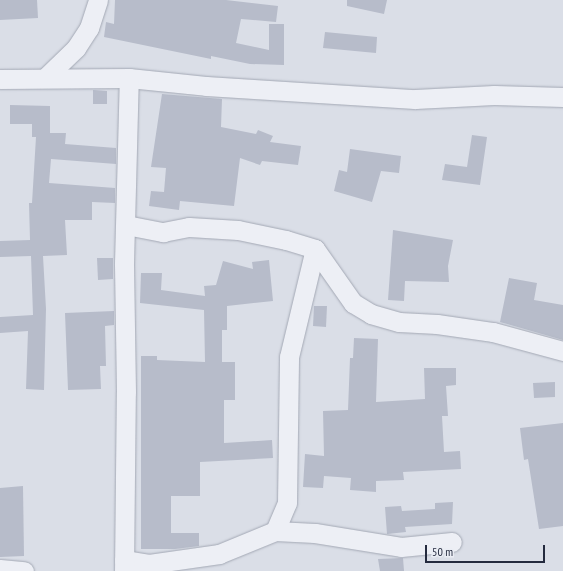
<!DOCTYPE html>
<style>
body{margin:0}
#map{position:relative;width:563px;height:571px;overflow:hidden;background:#dadee7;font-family:"PT Sans Narrow",sans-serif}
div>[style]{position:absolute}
.building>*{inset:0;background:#b7bcca}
.roads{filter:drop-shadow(0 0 1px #a3a8b4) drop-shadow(0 0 1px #a3a8b4)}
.minor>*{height:19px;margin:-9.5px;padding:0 9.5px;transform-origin:9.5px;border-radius:9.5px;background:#edeff5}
span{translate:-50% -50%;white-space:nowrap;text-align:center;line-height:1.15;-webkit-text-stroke:3px #eaedf4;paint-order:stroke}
.scale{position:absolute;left:425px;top:545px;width:120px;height:18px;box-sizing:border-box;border:2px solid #242a3e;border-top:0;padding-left:5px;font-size:12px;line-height:14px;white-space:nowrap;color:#242a3e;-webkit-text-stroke:3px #eaedf4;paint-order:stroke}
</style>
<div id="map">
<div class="building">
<i style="clip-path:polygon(0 0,37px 0,38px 18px,0 20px)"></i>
<i style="clip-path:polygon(115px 0,226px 0,278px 6px,276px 22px,241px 19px,236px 43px,269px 50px,269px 24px,284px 24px,284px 65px,250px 64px,211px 56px,211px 59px,104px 37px,106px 22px,114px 24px)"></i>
<i style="clip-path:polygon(347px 0,387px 0,384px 14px,347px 6px)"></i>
<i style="clip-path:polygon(325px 32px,377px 37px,376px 53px,323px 48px)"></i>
<i style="clip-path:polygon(93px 90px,107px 91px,107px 104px,93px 104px)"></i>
<i style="clip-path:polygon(162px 94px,222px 99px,221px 127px,256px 134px,258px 130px,273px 136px,270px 142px,301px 146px,298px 165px,262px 161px,260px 165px,240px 158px,234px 206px,180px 201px,179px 210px,149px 206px,151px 191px,164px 192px,166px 168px,151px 167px)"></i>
<i style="clip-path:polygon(10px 105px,50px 106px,50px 133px,66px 133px,65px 144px,116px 148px,116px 164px,51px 159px,49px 183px,115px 188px,115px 203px,92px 202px,92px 220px,65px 220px,67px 255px,43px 256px,46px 309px,44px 390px,26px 389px,28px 331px,0 333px,0 317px,33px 315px,31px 256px,0 257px,0 241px,30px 240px,29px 203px,32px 203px,36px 137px,32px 137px,32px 124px,10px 124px)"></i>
<i style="clip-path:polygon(472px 135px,487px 137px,480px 185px,442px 180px,445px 164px,467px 167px)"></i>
<i style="clip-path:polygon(350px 149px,401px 156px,399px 173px,381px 171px,372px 202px,334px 191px,339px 170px,347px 172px)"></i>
<i style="clip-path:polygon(393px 230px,453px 240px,448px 266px,449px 282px,405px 281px,404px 301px,388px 300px)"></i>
<i style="clip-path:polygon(97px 258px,113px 258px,113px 279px,98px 280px)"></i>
<i style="clip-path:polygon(269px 260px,273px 301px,227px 306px,227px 330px,222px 330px,222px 362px,235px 362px,235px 400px,224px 400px,224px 443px,272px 440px,273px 458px,200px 462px,200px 496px,171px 496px,171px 533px,199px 533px,199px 546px,175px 549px,141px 549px,141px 356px,157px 356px,157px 360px,205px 362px,204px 310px,140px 303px,141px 273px,162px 273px,161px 290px,205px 296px,204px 286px,216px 285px,223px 261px,253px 269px,252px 262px)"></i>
<i style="clip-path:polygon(509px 278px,537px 283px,534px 300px,563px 305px,563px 340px,500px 322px)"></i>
<i style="clip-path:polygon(314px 306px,327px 306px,326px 327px,313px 326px)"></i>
<i style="clip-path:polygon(114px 311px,114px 325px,105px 326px,106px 366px,100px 366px,101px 389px,68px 390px,65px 313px)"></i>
<i style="clip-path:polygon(354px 338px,378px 339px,376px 402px,425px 399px,424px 368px,456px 368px,456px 385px,446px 386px,448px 416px,442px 416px,444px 452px,460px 451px,461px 469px,403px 472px,404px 480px,376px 481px,376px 492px,350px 490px,351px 478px,324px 476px,323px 488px,303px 487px,305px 454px,324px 456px,323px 411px,348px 410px,350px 358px,353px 358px)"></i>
<i style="clip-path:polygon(555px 382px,555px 397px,534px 398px,533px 383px)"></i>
<i style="clip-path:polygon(563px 423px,563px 526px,539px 529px,528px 459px,524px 460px,520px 428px)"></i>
<i style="clip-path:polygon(23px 486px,24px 556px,0 557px,0 488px)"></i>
<i style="clip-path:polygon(453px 502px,452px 524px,405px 527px,406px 532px,387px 534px,385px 507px,401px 506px,402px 511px,435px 509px,435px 503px)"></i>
<i style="clip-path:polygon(403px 558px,404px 571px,380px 571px,378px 559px)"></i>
</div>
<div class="roads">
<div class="minor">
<i style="left:46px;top:77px;width:42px;rotate:-44deg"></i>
<i style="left:76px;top:48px;width:24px;rotate:-57deg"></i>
<i style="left:89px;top:28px;width:29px;rotate:-72deg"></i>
<i style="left:0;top:79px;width:129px;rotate:-0.4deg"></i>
<i style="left:129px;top:78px;width:77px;rotate:5.9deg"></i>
<i style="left:206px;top:86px;width:209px;rotate:3.6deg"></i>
<i style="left:415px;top:99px;width:79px;rotate:-2.9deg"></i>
<i style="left:494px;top:95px;width:69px;rotate:1.7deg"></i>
<i style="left:126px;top:225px;width:38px;rotate:11deg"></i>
<i style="left:163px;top:232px;width:26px;rotate:-11deg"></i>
<i style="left:189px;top:227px;width:49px;rotate:3.5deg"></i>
<i style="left:238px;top:230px;width:49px;rotate:11.8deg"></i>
<i style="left:286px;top:240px;width:30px;rotate:17deg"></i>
<i style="left:315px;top:249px;width:66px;rotate:54.9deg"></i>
<i style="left:353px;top:303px;width:21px;rotate:31deg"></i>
<i style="left:371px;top:314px;width:29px;rotate:16deg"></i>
<i style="left:399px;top:322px;width:38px;rotate:3deg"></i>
<i style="left:437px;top:324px;width:57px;rotate:8.1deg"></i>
<i style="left:493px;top:332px;width:73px;rotate:15.2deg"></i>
<i style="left:275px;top:531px;width:30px;rotate:-67deg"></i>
<i style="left:287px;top:503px;width:146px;rotate:-89.2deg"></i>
<i style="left:289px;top:357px;width:111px;rotate:-76.5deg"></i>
<i style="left:124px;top:560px;width:25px;rotate:9deg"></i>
<i style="left:149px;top:564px;width:71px;rotate:-8.1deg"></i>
<i style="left:219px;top:554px;width:61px;rotate:-22.3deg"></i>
<i style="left:275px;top:531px;width:40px;rotate:2.9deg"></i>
<i style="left:315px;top:533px;width:87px;rotate:9.2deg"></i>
<i style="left:401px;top:547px;width:51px;rotate:-5.6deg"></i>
<i style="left:0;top:569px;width:24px;rotate:5deg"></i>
<i style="left:124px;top:571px;width:179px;rotate:-89.4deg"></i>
<i style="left:126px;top:392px;width:129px;rotate:-90.9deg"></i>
<i style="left:124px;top:263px;width:185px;rotate:-88.5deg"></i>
</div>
</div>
<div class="scale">50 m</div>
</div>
